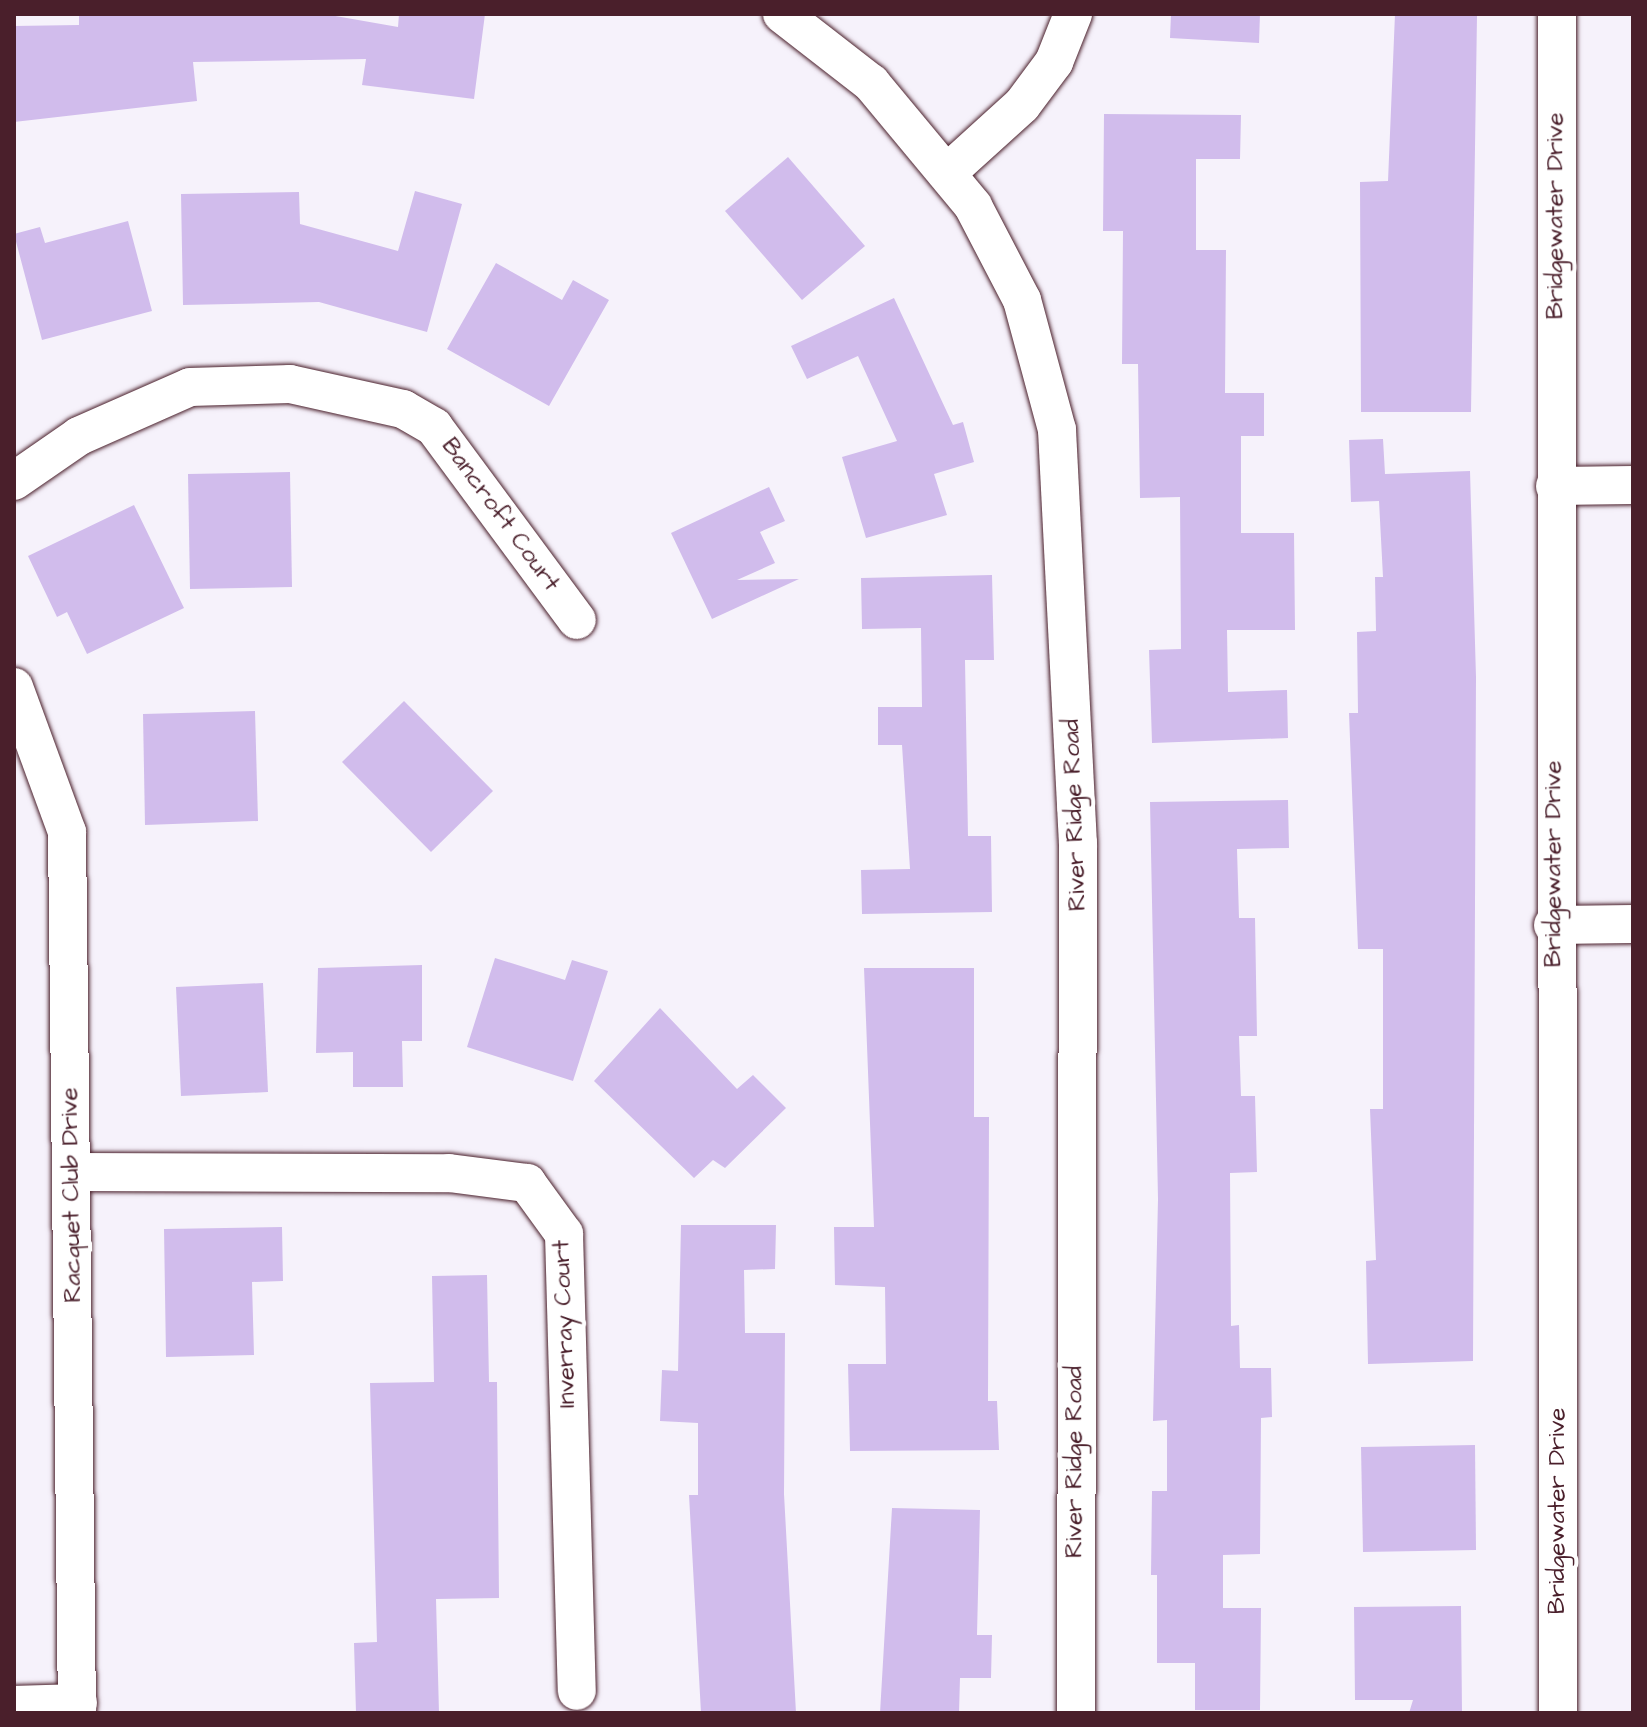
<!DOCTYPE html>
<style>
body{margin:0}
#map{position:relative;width:1647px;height:1727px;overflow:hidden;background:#f6f2fb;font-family:"Architects Daughter",sans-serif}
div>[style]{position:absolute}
.building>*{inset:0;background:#d1bcec}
.roads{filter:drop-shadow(0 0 2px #4a1f2b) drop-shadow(0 0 2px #4a1f2b)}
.minor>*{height:38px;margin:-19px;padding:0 19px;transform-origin:19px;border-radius:19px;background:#fff}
span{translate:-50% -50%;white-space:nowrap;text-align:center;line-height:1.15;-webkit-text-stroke:8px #fff;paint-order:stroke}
.street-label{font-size:24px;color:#4a1f2b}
.frame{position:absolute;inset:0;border:16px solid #4a1f2b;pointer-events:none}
</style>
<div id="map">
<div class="building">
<i style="clip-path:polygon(100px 14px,324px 14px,398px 27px,399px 14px,485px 14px,474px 99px,362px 85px,366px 59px,193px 62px,197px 101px,14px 122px,14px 26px,79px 25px,79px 16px)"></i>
<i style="clip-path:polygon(1171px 14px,1260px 14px,1259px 43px,1170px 38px)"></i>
<i style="clip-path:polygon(1395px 14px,1477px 16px,1471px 412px,1361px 412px,1360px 182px,1388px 181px)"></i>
<i style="clip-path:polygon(1104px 114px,1241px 115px,1240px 159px,1196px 159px,1196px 250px,1226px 250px,1225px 393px,1264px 393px,1264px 436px,1241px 436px,1241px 533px,1294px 533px,1295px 630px,1227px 630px,1228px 692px,1287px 690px,1288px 738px,1152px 743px,1149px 650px,1181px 649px,1180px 497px,1140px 498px,1138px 364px,1122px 364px,1123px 231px,1103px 231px)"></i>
<i style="clip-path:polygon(788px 157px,865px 246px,802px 300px,725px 211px)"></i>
<i style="clip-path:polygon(415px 191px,462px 204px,427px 332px,319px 302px,183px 305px,181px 194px,299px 192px,300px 224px,398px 251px)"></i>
<i style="clip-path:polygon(128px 221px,152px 311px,42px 340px,14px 234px,40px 227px,45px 243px)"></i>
<i style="clip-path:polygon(496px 263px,562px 300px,573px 280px,609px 300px,549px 406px,447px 349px)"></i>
<i style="clip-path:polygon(894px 298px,953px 425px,963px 422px,974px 462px,934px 474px,947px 515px,866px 538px,842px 457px,897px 441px,858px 356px,807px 379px,791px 346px)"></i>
<i style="clip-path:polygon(1383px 439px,1385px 474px,1470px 471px,1476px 677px,1473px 1361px,1368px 1364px,1366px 1261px,1376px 1260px,1370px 1109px,1383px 1109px,1383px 949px,1358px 949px,1349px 713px,1358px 713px,1357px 632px,1376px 631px,1375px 577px,1383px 577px,1379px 501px,1351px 502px,1349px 440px)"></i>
<i style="clip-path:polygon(290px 472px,292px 587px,190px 589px,188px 474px)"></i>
<i style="clip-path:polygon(769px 487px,785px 521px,760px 532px,775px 563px,737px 580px,799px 579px,712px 619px,671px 533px)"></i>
<i style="clip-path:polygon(134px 505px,184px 608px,87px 654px,67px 612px,57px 617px,28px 556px)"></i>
<i style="clip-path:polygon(992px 575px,994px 660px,965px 660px,968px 836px,991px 836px,992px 912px,862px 914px,861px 870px,910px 869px,902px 745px,878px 745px,878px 707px,922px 707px,921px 628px,862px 629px,861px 578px)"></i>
<i style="clip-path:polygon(404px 701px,493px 791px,431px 852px,342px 762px)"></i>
<i style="clip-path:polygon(255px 711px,258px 821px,145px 825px,143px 714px)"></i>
<i style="clip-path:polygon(1288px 800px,1289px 848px,1237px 849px,1239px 918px,1255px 918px,1257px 1036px,1239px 1036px,1241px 1096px,1255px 1096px,1257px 1172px,1230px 1173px,1231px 1326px,1239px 1325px,1240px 1368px,1271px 1368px,1272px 1417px,1261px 1418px,1260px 1554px,1223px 1555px,1223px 1608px,1261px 1608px,1260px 1710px,1195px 1710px,1195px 1663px,1157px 1663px,1157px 1575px,1151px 1575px,1152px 1491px,1167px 1491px,1167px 1420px,1153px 1421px,1158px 1199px,1150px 802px)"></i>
<i style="clip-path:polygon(495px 958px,565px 980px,572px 960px,608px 971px,573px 1081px,467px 1047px)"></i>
<i style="clip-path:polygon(422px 965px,422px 1041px,402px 1041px,403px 1087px,353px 1087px,353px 1052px,316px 1053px,318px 968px)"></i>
<i style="clip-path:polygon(864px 968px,974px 968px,974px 1117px,989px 1117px,988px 1401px,997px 1401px,999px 1450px,850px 1451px,848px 1364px,886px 1364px,885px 1287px,835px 1285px,834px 1227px,874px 1227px)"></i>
<i style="clip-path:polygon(263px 983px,268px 1092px,181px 1096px,176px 987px)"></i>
<i style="clip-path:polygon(660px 1008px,737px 1089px,753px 1075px,786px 1108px,725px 1168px,713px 1160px,694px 1178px,594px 1081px)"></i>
<i style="clip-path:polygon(681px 1225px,776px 1225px,775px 1269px,744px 1270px,745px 1333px,785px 1333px,784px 1494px,796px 1713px,701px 1713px,689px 1495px,698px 1495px,698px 1423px,660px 1421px,662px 1370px,678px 1371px)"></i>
<i style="clip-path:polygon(282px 1227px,283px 1281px,252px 1282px,254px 1355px,166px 1357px,164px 1229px)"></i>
<i style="clip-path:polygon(487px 1275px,489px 1382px,497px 1382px,499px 1598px,436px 1599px,439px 1713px,356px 1713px,354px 1643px,377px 1642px,370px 1383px,434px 1382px,432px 1276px)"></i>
<i style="clip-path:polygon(1475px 1445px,1476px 1550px,1363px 1552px,1361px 1447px)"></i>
<i style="clip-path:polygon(892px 1508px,980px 1510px,977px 1635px,992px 1635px,991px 1678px,960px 1678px,959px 1713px,880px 1713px)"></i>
<i style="clip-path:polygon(1461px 1606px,1462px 1713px,1409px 1713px,1413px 1700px,1355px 1700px,1354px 1607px)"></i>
</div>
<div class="roads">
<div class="minor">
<i style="left:782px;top:14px;width:113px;rotate:37.8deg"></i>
<i style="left:871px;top:83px;width:160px;rotate:50.3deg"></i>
<i style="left:973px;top:206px;width:106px;rotate:62.5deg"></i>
<i style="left:1022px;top:300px;width:135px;rotate:74.9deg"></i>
<i style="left:1057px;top:430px;width:414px;rotate:87.1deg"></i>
<i style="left:1078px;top:843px;width:870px;rotate:90.13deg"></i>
<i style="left:1557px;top:14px;width:1699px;rotate:89.97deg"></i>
<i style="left:947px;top:173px;width:101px;rotate:-42.2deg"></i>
<i style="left:1022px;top:105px;width:54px;rotate:-53.3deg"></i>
<i style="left:1054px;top:62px;width:52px;rotate:-68.4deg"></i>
<i style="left:14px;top:481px;width:79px;rotate:-34.7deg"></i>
<i style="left:79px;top:436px;width:121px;rotate:-23.8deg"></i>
<i style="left:190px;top:387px;width:100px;rotate:-1.7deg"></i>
<i style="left:290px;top:384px;width:116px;rotate:12.5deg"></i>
<i style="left:403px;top:409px;width:36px;rotate:30deg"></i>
<i style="left:434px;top:427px;width:240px;rotate:53.5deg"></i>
<i style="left:1555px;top:486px;width:78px;rotate:-0.7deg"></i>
<i style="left:14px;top:687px;width:154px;rotate:69.9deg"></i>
<i style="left:67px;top:832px;width:881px;rotate:89.35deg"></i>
<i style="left:1553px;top:925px;width:80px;rotate:-0.7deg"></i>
<i style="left:73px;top:1172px;width:376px;rotate:0.2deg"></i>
<i style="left:449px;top:1173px;width:79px;rotate:7.3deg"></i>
<i style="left:527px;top:1183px;width:63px;rotate:54deg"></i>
<i style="left:564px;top:1234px;width:457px;rotate:88.4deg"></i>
<i style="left:14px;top:1705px;width:64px;rotate:-1.8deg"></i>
</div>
</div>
<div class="street-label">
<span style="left:1556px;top:216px;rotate:-90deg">Bridgewater Drive</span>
<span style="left:500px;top:515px;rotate:54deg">Bancroft Court</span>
<span style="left:1075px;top:815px;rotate:-92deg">River Ridge Road</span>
<span style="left:1554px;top:864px;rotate:-90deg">Bridgewater Drive</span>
<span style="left:72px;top:1195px;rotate:-91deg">Racquet Club Drive</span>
<span style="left:565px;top:1324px;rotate:-92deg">Inverray Court</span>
<span style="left:1075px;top:1462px;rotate:-90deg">River Ridge Road</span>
<span style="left:1558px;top:1511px;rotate:-90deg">Bridgewater Drive</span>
</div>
<div class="frame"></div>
</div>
